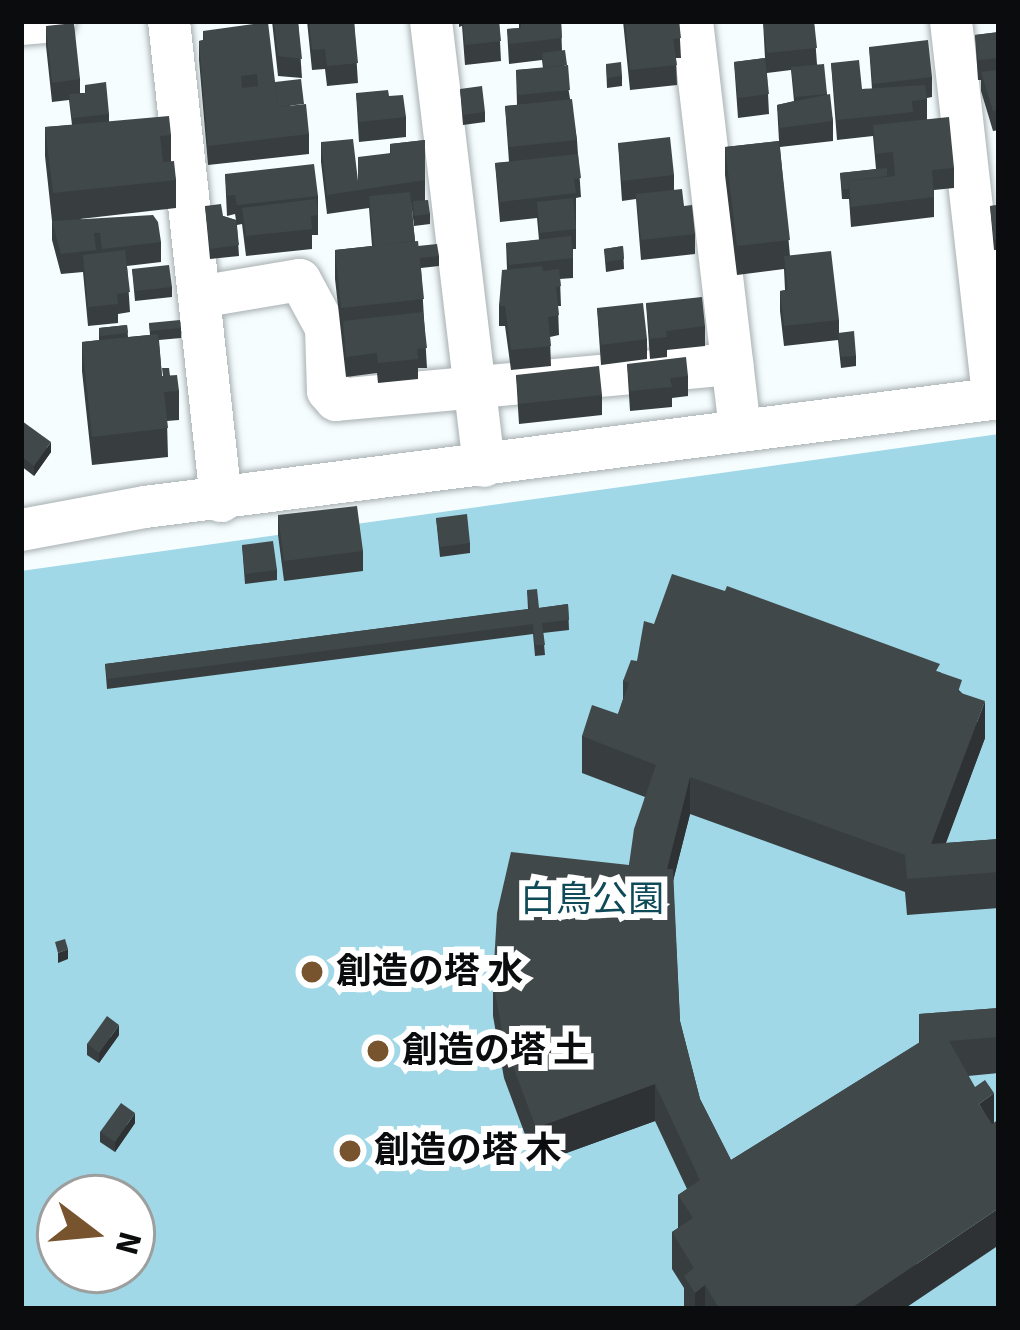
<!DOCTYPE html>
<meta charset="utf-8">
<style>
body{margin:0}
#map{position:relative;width:1020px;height:1330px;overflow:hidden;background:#f6fdff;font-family:"Source Sans 3","Noto Sans JP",sans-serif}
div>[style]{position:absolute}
.green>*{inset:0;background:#a0d8e8}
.roads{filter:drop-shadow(0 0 3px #a7afb1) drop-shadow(0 0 3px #a7afb1)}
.minor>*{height:42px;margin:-21px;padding:0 21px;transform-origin:21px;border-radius:21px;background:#fff}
.wall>*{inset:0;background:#383e40}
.shaded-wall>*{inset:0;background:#2e3234}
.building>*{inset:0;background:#41484a}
.dots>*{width:33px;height:33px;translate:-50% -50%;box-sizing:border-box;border:6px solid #fff;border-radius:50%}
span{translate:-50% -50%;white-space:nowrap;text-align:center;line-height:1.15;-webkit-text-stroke:12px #fff;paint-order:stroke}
.park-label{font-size:36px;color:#0e4a58}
.poi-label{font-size:36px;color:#0a0c0d;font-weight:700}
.left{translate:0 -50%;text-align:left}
.frame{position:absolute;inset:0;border:24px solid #0a0c0d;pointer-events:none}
.north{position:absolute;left:36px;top:1174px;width:120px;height:120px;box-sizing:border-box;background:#fff;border:3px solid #9d9e9e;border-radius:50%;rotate:106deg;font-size:33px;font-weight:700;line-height:48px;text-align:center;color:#0a0c0d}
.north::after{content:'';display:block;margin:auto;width:42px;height:54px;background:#78542e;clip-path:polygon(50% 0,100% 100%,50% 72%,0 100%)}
</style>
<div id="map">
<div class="green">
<i style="clip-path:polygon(evenodd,999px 434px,999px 1309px,21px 1309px,21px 571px,999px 434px,60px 1198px,132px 1198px,132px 1270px,60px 1270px,60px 1198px)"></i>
</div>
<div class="roads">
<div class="minor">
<i style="left:169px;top:21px;width:483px;rotate:83.8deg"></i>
<i style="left:431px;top:21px;width:448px;rotate:83.2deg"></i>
<i style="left:692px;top:21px;width:410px;rotate:83.3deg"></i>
<i style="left:951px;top:21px;width:379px;rotate:83.6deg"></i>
<i style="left:21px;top:24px;width:34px;rotate:-5deg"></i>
<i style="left:199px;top:297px;width:102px;rotate:-9.6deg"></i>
<i style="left:300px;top:280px;width:55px;rotate:61.6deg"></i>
<i style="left:326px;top:328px;width:63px;rotate:88.2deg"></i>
<i style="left:328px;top:391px;width:12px;rotate:48deg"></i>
<i style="left:336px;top:400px;width:398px;rotate:-5.2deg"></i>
<i style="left:21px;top:530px;width:126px;rotate:-10.5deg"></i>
<i style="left:145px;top:507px;width:861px;rotate:-7.27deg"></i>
</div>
</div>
<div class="wall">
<i style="clip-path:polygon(272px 21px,298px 21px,302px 78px,278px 76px)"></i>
<i style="clip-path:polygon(307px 21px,354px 21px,358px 83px,327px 86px,325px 69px,312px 70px)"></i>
<i style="clip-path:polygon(459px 21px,499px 21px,501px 61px,465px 65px,462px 26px,459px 27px)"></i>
<i style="clip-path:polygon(519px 21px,561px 21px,562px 51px,577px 140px,581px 197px,576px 198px,576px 249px,573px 249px,573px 278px,560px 279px,561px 306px,558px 306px,559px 335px,550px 337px,551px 366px,511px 370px,505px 326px,499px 326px,499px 306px,507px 270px,506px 243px,539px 240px,537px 218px,500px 222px,495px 163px,509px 162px,505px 106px,517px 105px,516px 70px,543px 68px,542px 60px,509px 64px,507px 29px,519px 28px)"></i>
<i style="clip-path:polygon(623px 21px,679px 21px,681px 58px,676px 58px,677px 85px,630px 90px)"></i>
<i style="clip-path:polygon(763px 21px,822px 21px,822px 23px,814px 24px,817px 64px,827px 94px,833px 121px,833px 141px,780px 147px,790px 256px,839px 320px,839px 333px,856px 356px,856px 366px,841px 368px,838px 340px,784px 346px,780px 311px,780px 291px,785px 290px,784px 269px,737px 275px,725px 175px,725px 147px,779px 141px,777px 105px,794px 101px,791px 70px,767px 73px,769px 114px,738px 118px,734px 62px,765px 58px)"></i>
<i style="clip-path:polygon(46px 26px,80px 79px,80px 93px,85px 93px,85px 85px,109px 114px,109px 122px,171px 135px,171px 161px,176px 180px,176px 208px,80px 219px,161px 242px,161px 262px,127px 266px,130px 312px,118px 314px,118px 323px,88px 326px,83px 272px,61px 274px,52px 240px,52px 221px,45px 156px,45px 127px,72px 125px,69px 100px,52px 102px,46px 46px)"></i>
<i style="clip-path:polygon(203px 31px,275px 82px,309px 134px,309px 154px,208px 165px,199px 60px,199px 41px,203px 40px)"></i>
<i style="clip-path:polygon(999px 32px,999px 130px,993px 131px,981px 91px,981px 80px,978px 80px,975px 35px)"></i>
<i style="clip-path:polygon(869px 47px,932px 77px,932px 97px,927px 98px,927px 119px,954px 168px,954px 188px,934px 190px,934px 217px,851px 227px,849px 199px,842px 199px,840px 173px,876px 169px,873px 136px,837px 140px,831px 63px,862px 89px,872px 89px)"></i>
<i style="clip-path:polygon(606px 64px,622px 76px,622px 86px,607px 88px)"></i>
<i style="clip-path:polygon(460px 89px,485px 112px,485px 122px,463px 125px)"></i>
<i style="clip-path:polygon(356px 93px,389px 96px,406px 117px,406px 137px,359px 142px)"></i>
<i style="clip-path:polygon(425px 140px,425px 200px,430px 214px,430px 224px,414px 226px,411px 202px,415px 241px,418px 246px,439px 256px,439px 266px,421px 268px,427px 368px,418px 368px,418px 379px,378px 383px,377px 373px,346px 377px,335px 279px,335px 250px,372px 246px,369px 208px,327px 214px,321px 162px,321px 142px,358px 181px,390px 153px,390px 144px)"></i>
<i style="clip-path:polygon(618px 143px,674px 175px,674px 190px,684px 206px,695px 234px,695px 254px,641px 260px,636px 199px,622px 201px)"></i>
<i style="clip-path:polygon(225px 174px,318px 196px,318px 235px,312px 235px,312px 249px,246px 256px,242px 224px,237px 225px,239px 256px,210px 259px,205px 206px,223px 216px,236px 220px,235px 214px,227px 216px)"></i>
<i style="clip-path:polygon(999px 205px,999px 250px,994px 250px,990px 206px)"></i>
<i style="clip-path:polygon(623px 246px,624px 269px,606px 272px,604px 249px)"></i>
<i style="clip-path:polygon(132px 269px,172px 287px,172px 297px,135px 301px)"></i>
<i style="clip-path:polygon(646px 303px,705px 326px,705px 346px,667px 350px,667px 357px,650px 359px)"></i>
<i style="clip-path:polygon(597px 308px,647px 339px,647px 359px,601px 365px)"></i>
<i style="clip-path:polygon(149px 323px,181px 328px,181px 338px,159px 340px,162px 376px,170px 376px,179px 391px,179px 420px,167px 421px,168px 457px,92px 465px,82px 371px,82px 342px,99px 340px,99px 328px,127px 325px,128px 337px,150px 335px)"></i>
<i style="clip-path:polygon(627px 364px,688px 376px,688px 396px,672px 398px,672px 407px,630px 411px)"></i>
<i style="clip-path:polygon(516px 375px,602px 395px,602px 415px,519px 424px)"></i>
<i style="clip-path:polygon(21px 423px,51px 452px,34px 476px,21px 466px)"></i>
<i style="clip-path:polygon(278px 515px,363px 551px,363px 571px,284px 581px,278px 535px)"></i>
<i style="clip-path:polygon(436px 518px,470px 543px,470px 553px,440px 557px)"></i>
<i style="clip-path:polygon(242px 545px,277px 570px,277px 580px,245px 584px)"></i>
<i style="clip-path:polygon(527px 590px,539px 608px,568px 604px,569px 630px,543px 633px,545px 655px,535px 656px,533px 634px,107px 689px,105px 664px,528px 609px)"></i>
<i style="clip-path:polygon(654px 624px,940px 672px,962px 693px,985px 738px,946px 843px,999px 839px,999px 908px,907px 915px,905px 892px,690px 814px,673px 881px,680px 1021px,700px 1099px,731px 1160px,919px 1043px,919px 1014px,999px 1008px,999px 1073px,968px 1076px,904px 1309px,684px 1309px,684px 1288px,672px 1269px,672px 1232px,678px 1228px,678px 1195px,687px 1189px,655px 1121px,536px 1164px,504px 1078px,493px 1016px,493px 980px,629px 865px,645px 797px,582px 773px,582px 736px,618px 714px,623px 699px,623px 681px,637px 661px)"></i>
<i style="clip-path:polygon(119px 1035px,99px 1063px,87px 1055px,87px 1044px)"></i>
<i style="clip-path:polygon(135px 1123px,115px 1152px,100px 1142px,100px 1132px)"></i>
</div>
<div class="shaded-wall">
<i style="clip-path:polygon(51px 442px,51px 452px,34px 476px,34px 466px)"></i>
<i style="clip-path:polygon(985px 701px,985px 738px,933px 877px,931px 844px)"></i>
<i style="clip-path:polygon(690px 777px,690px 814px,667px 905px,667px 869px)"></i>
<i style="clip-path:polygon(68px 949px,68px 959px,58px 963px,58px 953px)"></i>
<i style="clip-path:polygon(119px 1025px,119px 1035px,99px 1063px,99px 1053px)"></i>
<i style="clip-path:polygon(655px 1084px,655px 1121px,536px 1164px,536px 1128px)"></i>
<i style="clip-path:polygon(994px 1093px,994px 1130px,979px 1104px)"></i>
<i style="clip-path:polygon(135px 1113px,135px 1123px,115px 1152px,115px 1142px)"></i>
<i style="clip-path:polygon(999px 1208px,999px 1245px,904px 1309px,850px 1309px)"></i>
<i style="clip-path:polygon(705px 1285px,705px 1309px,695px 1309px,695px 1293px)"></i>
</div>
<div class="building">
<i style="clip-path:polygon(274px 21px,298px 21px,302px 59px,278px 56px)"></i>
<i style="clip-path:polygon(309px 21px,354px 21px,358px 63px,327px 66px,325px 49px,312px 50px)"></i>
<i style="clip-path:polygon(463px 21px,499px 21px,501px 41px,465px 45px)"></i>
<i style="clip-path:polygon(521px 21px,561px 21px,562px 38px,509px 44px,507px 29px,521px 28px)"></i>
<i style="clip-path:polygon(625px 21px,679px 21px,681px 38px,673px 39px,677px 65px,630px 70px)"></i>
<i style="clip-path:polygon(763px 21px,814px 21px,817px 48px,767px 53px)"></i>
<i style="clip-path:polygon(evenodd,268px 22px,278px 107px,306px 104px,309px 134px,208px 146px,199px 41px,204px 40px,203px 31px,268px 22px,257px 74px,258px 86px,242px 88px,241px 76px,257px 74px)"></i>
<i style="clip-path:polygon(74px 23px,80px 79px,52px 83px,46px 26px)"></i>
<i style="clip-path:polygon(999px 32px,999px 58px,978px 60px,975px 35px)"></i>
<i style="clip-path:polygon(928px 40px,932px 77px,873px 84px,869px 47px)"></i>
<i style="clip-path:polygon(565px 50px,567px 65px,544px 67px,542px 53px)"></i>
<i style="clip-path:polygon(765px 58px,769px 94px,738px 98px,734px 62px)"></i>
<i style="clip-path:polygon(859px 60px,862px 89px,925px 85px,927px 99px,912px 101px,913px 112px,837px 120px,831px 63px)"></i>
<i style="clip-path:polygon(621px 62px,622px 76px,607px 78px,606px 64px)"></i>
<i style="clip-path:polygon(824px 64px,827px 94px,795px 97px,791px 67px)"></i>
<i style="clip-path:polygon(568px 65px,570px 90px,518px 95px,516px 70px)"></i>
<i style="clip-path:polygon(999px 70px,999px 110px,993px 111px,981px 72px)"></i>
<i style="clip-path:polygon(301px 79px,304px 104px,278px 107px,275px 82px)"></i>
<i style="clip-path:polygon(106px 82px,109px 114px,72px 118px,69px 94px,86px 93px,85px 85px)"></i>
<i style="clip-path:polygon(482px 86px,485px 112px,463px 115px,460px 89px)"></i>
<i style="clip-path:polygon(388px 90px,389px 96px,403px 95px,406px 117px,359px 122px,356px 93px)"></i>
<i style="clip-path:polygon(830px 94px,833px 121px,780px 128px,777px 105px)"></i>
<i style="clip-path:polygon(572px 99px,577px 140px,509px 147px,505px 106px)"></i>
<i style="clip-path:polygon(169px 116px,171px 135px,160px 136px,163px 162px,174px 161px,176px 180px,53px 193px,45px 127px)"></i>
<i style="clip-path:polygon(949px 117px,954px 168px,932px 170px,934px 197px,851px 207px,849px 181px,895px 176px,893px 152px,876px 154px,873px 125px)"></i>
<i style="clip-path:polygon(670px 137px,674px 175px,622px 181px,618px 143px)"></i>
<i style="clip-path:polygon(353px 139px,358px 181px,358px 157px,391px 153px,390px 144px,425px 140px,425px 180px,327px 195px,321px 142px)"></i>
<i style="clip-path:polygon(779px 141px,790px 240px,737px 246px,725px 147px)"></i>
<i style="clip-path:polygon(578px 154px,581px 178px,574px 179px,576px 193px,500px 202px,495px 163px)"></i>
<i style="clip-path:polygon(314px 164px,318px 196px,237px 205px,235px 195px,227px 196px,225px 174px)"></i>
<i style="clip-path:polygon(887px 168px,887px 176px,849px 181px,849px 189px,842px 189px,840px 173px)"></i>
<i style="clip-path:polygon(682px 189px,684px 206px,692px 205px,695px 234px,641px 240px,636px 194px)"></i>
<i style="clip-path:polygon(410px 192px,415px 241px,374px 246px,369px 196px)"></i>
<i style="clip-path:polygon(573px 198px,576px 229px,540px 233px,537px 202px)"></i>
<i style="clip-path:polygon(316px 199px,318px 215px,311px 216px,312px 229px,246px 236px,242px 208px)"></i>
<i style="clip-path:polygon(428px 200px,430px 214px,414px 216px,413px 201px)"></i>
<i style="clip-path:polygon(221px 204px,223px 216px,236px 220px,239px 245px,210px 249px,205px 206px)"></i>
<i style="clip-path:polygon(999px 205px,999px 239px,994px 240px,990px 206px)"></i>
<i style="clip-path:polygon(153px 215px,158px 222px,161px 242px,102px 249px,100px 233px,94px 233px,96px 250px,61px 254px,52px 221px)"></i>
<i style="clip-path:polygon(571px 236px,573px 258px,509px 265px,506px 243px)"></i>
<i style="clip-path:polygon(418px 241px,424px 299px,341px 308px,335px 250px)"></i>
<i style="clip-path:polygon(437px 244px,439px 256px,419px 258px,418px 246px)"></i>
<i style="clip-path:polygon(623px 246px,624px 259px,606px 262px,604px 249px)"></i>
<i style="clip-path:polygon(125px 250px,130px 292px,117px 294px,118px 304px,88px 307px,83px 255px)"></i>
<i style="clip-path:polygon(831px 251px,839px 320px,784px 326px,780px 291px,788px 290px,784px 256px)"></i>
<i style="clip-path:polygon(169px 265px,172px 287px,135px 291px,132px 269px)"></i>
<i style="clip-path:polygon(542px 266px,543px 271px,559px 269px,561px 286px,556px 287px,559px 315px,548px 317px,551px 346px,511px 350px,505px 306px,499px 306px,502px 270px)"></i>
<i style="clip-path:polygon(702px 297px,705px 326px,666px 331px,667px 337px,650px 339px,646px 303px)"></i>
<i style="clip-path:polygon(643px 303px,647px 339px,601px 345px,597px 308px)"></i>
<i style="clip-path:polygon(423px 312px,427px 348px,417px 349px,418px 359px,378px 363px,377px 353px,346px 357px,343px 321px)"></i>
<i style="clip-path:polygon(180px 320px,181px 328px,150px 331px,149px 323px)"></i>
<i style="clip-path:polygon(127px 325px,128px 333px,100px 336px,99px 328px)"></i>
<i style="clip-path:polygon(854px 331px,856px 356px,841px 357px,838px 333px)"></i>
<i style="clip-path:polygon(158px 334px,162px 376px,177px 375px,179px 391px,164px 392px,168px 428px,92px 437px,82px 342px)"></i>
<i style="clip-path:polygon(686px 357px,688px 376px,670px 378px,672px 387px,630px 391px,627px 364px)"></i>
<i style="clip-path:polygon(599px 366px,602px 395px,519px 404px,516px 375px)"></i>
<i style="clip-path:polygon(162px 368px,169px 368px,170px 376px,163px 376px)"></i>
<i style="clip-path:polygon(22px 421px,51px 442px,34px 466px,21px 456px)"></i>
<i style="clip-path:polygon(357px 506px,363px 551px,284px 561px,278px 515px)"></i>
<i style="clip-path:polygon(467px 514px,470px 543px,440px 547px,436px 518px)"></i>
<i style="clip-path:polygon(273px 541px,277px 570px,245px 574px,242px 545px)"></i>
<i style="clip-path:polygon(672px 574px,725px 591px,727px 586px,940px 664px,936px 671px,962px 680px,958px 692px,985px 701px,931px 844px,999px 839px,999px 872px,907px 879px,905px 855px,690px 777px,667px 869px,673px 869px,680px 1021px,700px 1099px,731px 1160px,920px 1042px,919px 1014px,999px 1008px,999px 1037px,949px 1041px,975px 1087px,985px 1080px,994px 1093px,979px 1104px,992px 1124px,999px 1119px,999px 1208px,850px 1309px,711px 1309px,717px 1305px,705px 1285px,695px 1293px,684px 1276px,694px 1268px,672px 1232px,693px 1218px,678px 1195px,700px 1180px,655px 1084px,536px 1128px,504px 1042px,493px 980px,497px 913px,511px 852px,629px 865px,634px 829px,656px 765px,582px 736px,592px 705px,618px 714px,629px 683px,623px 681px,631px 660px,637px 661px,644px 621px,654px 624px)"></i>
<i style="clip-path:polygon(537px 589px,539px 608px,568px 604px,569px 620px,542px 623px,545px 645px,535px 645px,533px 624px,107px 679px,105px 664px,530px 609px,527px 590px)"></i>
<i style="clip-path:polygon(65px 939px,68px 949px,58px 953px,55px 942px)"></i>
<i style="clip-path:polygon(107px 1016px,119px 1025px,99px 1053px,87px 1044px)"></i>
<i style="clip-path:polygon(121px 1103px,135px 1113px,115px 1142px,100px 1132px)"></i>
</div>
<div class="dots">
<i style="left:312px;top:972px;background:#78542e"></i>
<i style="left:378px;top:1051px;background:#78542e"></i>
<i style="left:350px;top:1151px;background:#78542e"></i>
</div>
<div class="park-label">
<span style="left:592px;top:900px">白鳥公園</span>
</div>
<div class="poi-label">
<span class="left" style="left:336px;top:972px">創造の塔 水</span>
<span class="left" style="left:402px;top:1051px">創造の塔 土</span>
<span class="left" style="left:374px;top:1151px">創造の塔 木</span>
</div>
<div class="frame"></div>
<div class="north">N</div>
</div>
